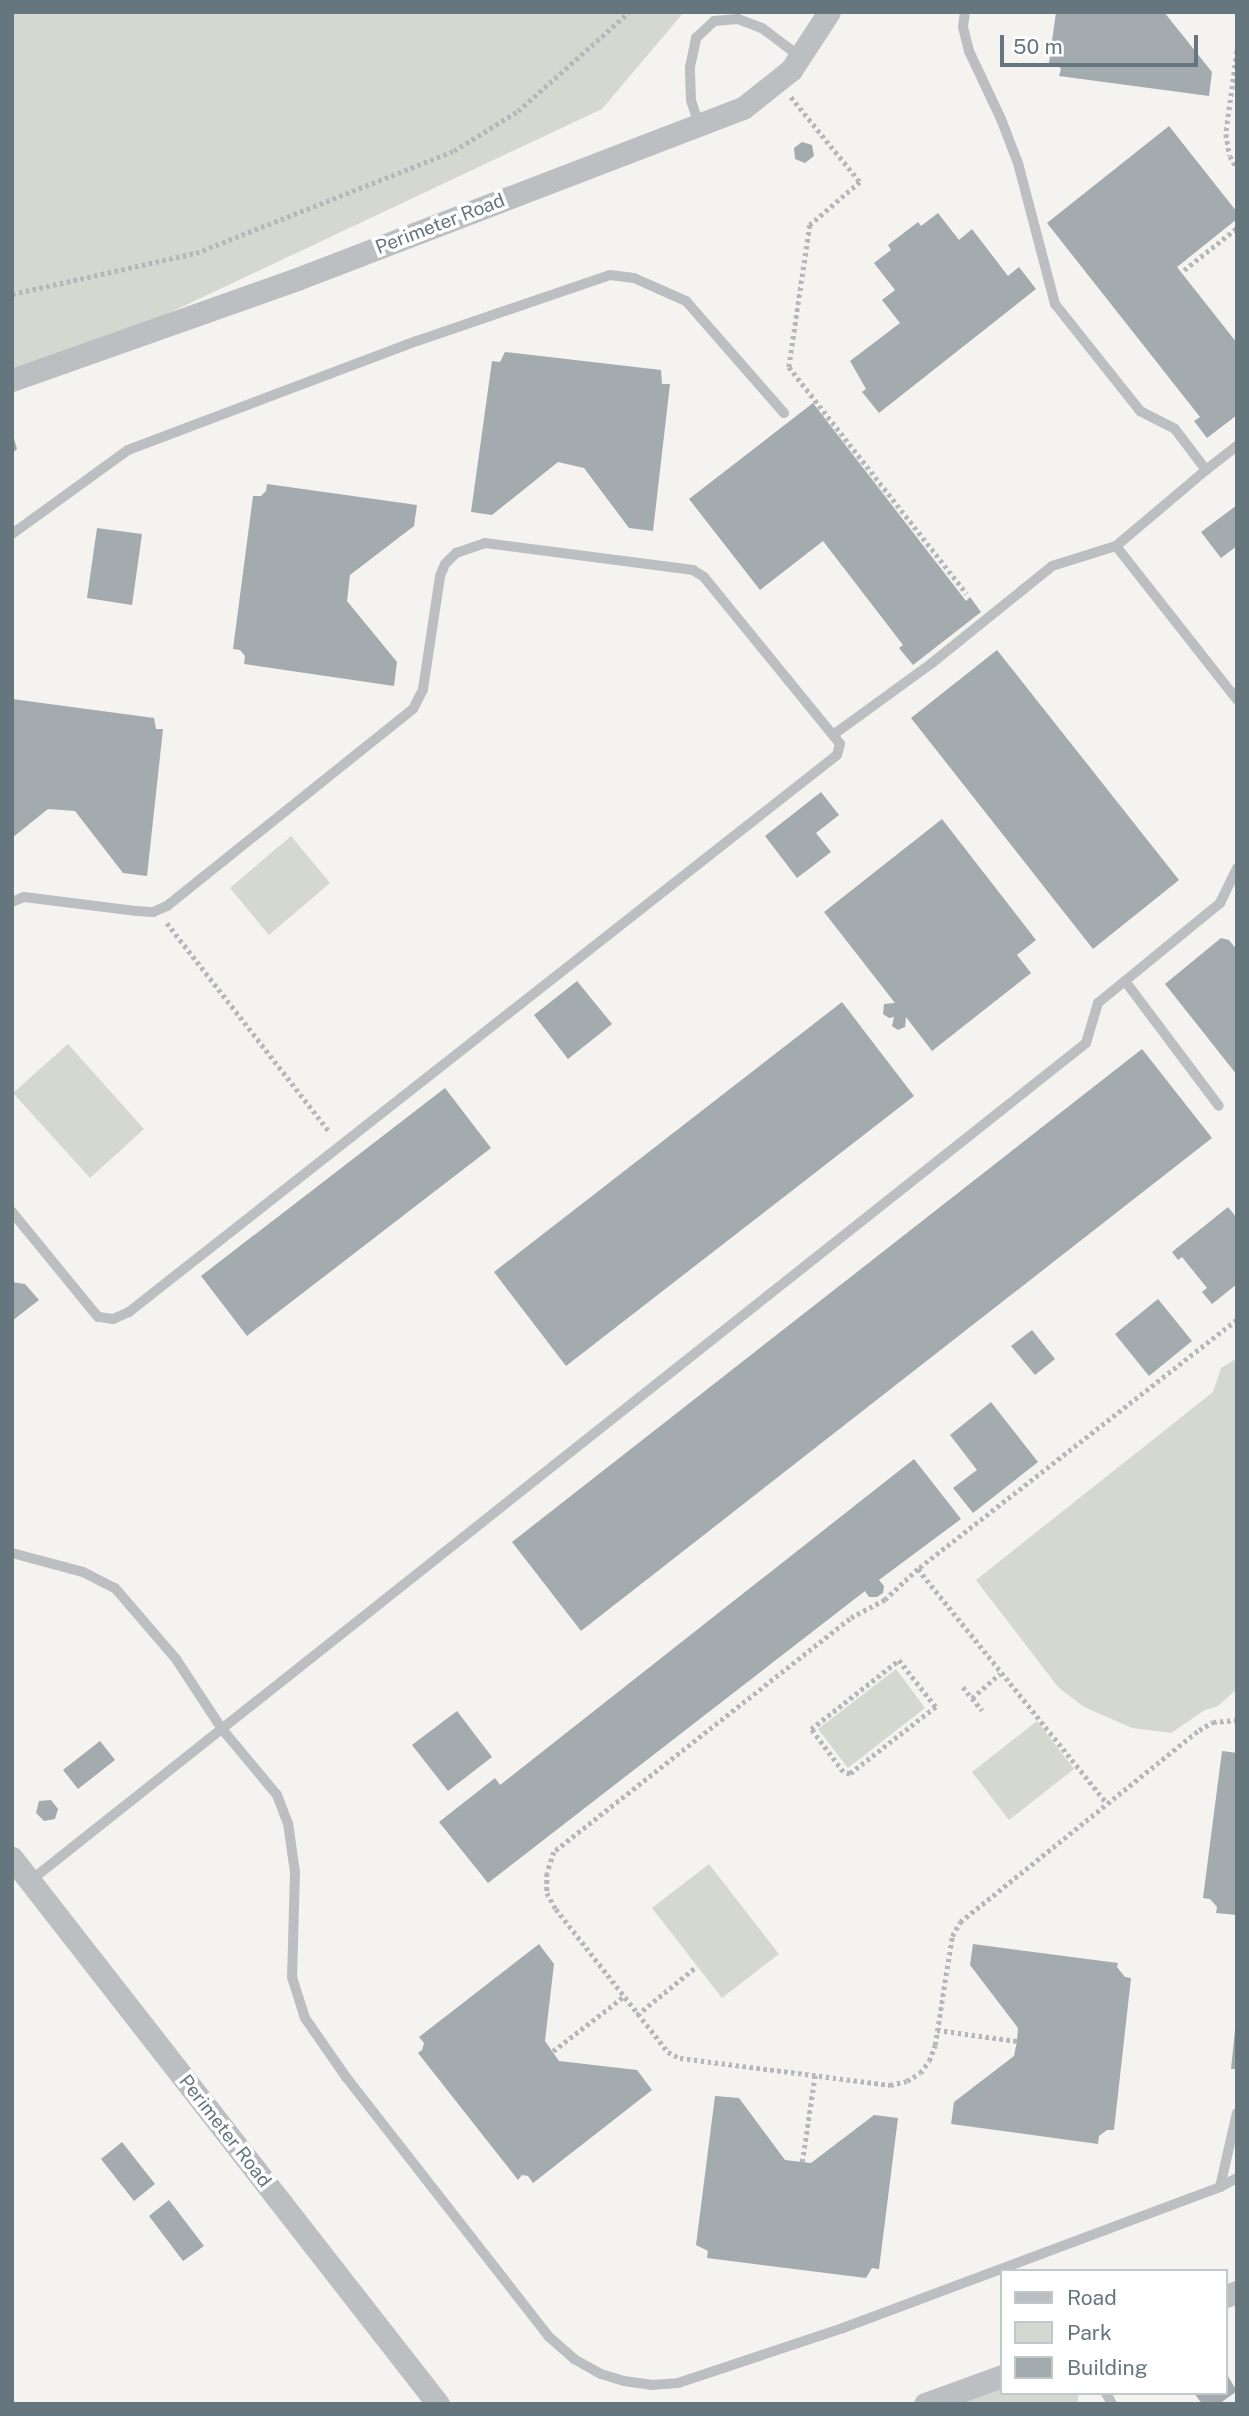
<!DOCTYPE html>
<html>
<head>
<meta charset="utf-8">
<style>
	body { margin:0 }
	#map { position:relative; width:1249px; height:2416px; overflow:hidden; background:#f4f3f0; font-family:"Public Sans",sans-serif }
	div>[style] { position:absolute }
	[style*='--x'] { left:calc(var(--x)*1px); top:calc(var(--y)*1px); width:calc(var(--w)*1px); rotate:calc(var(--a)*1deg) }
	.green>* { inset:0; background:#d4d8d0 }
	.building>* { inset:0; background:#a3abaf }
	.path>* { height:4.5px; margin-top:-2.25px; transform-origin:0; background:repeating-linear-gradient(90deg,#b5b8ba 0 3.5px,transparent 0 7px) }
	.service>* { height:10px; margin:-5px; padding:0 5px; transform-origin:5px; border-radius:5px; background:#bbbfc2 }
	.minor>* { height:23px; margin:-11.5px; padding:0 11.5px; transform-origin:11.5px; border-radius:11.5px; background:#bbbfc2 }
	span { translate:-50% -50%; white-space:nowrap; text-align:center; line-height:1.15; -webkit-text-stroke:7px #fff; paint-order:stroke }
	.street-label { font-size:19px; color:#65767f }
	.frame { position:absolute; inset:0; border:14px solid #65767f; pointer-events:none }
	.legend { position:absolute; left:1000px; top:2269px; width:228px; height:126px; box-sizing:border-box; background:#fff; border:2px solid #c1c8cc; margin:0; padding:9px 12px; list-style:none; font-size:21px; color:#65767f }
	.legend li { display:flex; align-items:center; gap:14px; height:35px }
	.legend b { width:35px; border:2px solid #c1c8cc }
	.scale { position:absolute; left:1000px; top:35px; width:198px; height:32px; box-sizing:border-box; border:4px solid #65767f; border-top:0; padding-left:9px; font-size:21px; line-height:24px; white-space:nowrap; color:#65767f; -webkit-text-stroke:5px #fff; paint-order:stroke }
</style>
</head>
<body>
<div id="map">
	<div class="green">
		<div style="clip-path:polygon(12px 12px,684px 12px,602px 109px,12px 387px)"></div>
		<div style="clip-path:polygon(291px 836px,330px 883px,269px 935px,230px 888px)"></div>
		<div style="clip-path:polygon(68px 1044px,144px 1129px,90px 1178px,13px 1093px)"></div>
		<div style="clip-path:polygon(1234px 1360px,1237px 1361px,1237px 1689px,1218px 1706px,1205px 1710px,1171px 1733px,1132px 1728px,1084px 1707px,1058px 1687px,976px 1580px,1213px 1392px,1221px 1368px)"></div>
		<div style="clip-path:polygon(896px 1669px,925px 1708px,848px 1768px,818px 1729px)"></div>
		<div style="clip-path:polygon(1037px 1721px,1074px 1769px,1009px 1820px,972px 1772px)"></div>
		<div style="clip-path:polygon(709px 1864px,779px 1954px,722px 1998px,652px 1908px)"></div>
		<div style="clip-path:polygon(1002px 2376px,1002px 2393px,1078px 2393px,1078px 2404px,925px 2404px)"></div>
	</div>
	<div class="building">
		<div style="clip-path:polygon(1056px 12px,1164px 12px,1212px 72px,1209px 96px,1059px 76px,1061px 69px,1057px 64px,1049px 63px)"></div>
		<div style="clip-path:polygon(1169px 126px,1237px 212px,1237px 219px,1177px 267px,1237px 343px,1237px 415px,1207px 438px,1194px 421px,1200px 417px,1047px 223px)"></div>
		<div style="clip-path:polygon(802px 142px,812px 145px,814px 156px,805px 163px,795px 159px,794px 148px)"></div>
		<div style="clip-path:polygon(938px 213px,959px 240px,972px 229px,1008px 276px,1019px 267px,1036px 289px,879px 413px,862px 392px,866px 389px,850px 361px,900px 323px,882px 300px,895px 290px,874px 263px,891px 250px,888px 245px,918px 222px,921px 226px)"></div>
		<div style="clip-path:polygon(505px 352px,661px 370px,662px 384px,670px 384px,653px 531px,629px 528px,584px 468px,558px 462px,492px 515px,471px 512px,492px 361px,500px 362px)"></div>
		<div style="clip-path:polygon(813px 403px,966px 601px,970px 597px,981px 612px,913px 665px,899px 648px,903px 645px,823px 541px,760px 590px,689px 499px)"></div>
		<div style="clip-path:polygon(12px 432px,17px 449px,12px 453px)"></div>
		<div style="clip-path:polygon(267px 484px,417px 505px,414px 526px,350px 575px,347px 601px,397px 662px,394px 686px,244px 664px,245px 656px,240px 650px,233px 649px,253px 496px,261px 496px,266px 491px)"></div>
		<div style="clip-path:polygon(1237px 505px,1237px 546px,1221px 558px,1201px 532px)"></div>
		<div style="clip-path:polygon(97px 528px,142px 534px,132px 605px,87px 598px)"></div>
		<div style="clip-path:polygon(997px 650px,1179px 880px,1093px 949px,911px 718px)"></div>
		<div style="clip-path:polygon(12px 699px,154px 718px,156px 729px,163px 729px,147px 876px,123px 873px,75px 811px,48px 809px,12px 838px)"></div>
		<div style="clip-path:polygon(821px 792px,839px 815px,816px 833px,831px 852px,797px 878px,765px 836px)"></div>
		<div style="clip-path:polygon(942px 819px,1036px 940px,1017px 955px,1031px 973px,932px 1051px,906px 1017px,905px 1027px,898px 1030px,892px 1026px,894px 1017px,889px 1018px,883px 1014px,884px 1004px,895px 1003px,824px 912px)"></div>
		<div style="clip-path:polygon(1221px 938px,1229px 940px,1237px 950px,1237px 1075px,1165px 984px)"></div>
		<div style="clip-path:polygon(577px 981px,612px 1024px,568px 1059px,534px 1015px)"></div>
		<div style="clip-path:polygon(842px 1002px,914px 1096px,566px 1366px,494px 1272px)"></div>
		<div style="clip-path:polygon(1142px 1049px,1212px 1138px,581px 1631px,512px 1542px)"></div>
		<div style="clip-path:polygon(445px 1088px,491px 1148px,247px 1336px,201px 1276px)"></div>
		<div style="clip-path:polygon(1228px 1207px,1237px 1218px,1237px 1284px,1212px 1304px,1202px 1292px,1207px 1288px,1182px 1257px,1178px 1260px,1172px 1252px)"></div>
		<div style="clip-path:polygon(12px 1282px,25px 1284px,39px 1300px,12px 1321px)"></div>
		<div style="clip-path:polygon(1158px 1299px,1192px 1341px,1149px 1376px,1115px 1334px)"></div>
		<div style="clip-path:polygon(1032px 1330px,1055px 1359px,1035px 1375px,1011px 1346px)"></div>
		<div style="clip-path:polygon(991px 1402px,1038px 1462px,973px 1513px,953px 1488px,977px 1470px,950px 1435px)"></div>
		<div style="clip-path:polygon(914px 1459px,961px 1519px,879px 1580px,884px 1586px,883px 1593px,877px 1597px,869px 1597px,865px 1591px,488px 1883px,439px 1822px,495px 1778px,500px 1785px)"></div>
		<div style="clip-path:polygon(457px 1711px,492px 1757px,448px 1791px,412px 1745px)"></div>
		<div style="clip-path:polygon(100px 1741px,115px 1760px,78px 1789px,63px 1770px)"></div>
		<div style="clip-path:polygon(1222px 1751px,1237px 1753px,1237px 1915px,1216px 1913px,1217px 1907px,1210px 1899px,1203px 1898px)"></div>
		<div style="clip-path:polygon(51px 1800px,58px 1809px,55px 1819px,44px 1821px,36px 1813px,39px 1801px)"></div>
		<div style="clip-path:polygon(539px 1944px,554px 1964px,545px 2041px,559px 2061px,637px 2070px,652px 2090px,533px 2183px,528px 2176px,522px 2175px,518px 2180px,418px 2053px,422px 2050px,424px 2043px,419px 2037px)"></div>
		<div style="clip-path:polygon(973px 1944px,1118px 1963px,1117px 1967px,1125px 1977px,1131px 1978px,1114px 2130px,1107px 2130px,1099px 2136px,1098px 2144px,951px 2124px,954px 2102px,1014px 2056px,1017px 2041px,1018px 2028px,970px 1965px)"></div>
		<div style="clip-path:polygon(1235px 2030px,1237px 2030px,1237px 2069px,1231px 2069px)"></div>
		<div style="clip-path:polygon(715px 2096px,739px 2098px,785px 2160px,811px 2163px,874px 2115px,898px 2118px,879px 2269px,872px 2268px,866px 2278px,707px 2258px,708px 2251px,696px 2245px)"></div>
		<div style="clip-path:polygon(122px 2142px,155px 2184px,134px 2201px,101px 2159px)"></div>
		<div style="clip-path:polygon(169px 2200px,204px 2246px,183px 2261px,149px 2216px)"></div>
		<div style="clip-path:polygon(1226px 2373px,1237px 2391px,1219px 2404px,1202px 2404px,1194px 2393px,1226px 2393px)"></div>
	</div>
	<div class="path">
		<div style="--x:1237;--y:51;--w:84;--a:97.5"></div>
		<div style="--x:1226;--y:134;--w:22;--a:80"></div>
		<div style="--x:1230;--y:156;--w:14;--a:60"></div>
		<div style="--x:791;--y:97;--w:109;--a:50.9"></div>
		<div style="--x:860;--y:182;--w:66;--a:139.3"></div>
		<div style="--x:810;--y:225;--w:144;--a:98.4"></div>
		<div style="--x:789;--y:367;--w:288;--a:51.9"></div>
		<div style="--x:1184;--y:270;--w:68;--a:-38.4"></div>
		<div style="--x:12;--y:294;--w:189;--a:-12.6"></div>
		<div style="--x:196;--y:253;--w:277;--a:-21.6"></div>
		<div style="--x:454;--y:151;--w:75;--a:-32"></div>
		<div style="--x:518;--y:111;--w:149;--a:-41.7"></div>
		<div style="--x:167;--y:923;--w:264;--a:52.1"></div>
		<div style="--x:1237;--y:1320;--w:405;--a:142"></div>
		<div style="--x:918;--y:1569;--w:45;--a:136.8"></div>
		<div style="--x:885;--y:1600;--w:40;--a:152"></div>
		<div style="--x:850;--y:1619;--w:377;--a:141.8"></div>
		<div style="--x:554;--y:1852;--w:22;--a:108"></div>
		<div style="--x:547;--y:1873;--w:20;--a:90"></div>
		<div style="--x:547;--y:1893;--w:18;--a:61"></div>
		<div style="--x:556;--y:1909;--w:182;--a:51.9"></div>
		<div style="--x:668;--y:2052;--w:13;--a:27"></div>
		<div style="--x:680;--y:2058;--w:212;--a:7.3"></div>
		<div style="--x:890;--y:2085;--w:17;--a:-13"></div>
		<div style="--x:907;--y:2081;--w:15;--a:-32"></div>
		<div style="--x:920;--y:2073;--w:15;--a:-53"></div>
		<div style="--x:929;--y:2061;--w:17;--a:-69"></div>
		<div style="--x:935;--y:2045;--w:110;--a:-81.1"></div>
		<div style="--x:952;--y:1936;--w:16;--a:-60"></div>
		<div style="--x:960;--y:1922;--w:307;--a:-38.8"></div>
		<div style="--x:1199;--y:1730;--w:16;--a:-30"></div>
		<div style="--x:1213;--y:1722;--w:24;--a:-5"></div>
		<div style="--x:918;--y:1569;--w:299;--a:51.1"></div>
		<div style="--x:899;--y:1660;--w:60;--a:51.8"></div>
		<div style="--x:936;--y:1707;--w:109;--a:142.1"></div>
		<div style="--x:850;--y:1774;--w:7;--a:-164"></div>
		<div style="--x:843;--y:1772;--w:54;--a:-126.7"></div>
		<div style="--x:811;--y:1729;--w:112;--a:-38.1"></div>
		<div style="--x:963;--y:1687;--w:14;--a:51"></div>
		<div style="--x:972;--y:1698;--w:37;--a:-41"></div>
		<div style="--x:972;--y:1698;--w:16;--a:50"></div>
		<div style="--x:637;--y:2015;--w:77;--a:-39.2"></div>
		<div style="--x:937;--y:2030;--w:81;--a:7.8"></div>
		<div style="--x:553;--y:2051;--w:88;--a:-37.6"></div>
		<div style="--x:802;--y:2162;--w:88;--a:-81.5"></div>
	</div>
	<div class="service">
		<div style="--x:965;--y:12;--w:15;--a:98"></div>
		<div style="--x:963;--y:27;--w:25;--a:76"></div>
		<div style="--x:969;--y:51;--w:75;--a:64.8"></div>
		<div style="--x:1001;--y:119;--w:47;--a:68.9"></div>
		<div style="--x:1018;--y:163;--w:146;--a:75.3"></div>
		<div style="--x:1055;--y:304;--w:137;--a:51.5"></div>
		<div style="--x:1140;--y:411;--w:39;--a:27"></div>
		<div style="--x:1175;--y:429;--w:51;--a:52.9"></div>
		<div style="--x:1206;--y:470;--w:118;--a:139.8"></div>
		<div style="--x:1116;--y:546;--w:196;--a:51.8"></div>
		<div style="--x:699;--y:125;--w:26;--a:-108"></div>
		<div style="--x:691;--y:100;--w:33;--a:-92"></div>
		<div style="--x:690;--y:67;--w:30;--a:-78"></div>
		<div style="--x:696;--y:38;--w:25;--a:-43"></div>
		<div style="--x:714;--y:21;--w:24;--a:-5"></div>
		<div style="--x:738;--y:19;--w:26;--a:21"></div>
		<div style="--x:762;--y:28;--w:46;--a:37.1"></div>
		<div style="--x:1206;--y:470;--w:39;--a:-38"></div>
		<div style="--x:12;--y:534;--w:143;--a:-35.9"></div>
		<div style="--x:128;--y:450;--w:309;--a:-20.7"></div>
		<div style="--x:417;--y:341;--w:204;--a:-18.9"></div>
		<div style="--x:610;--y:275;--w:24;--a:7"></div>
		<div style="--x:634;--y:278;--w:57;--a:23.9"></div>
		<div style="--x:686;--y:301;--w:149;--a:48.8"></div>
		<div style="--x:833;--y:735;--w:122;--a:-36"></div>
		<div style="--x:932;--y:663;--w:154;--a:-38.9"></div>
		<div style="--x:1052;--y:566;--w:67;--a:-17.4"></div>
		<div style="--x:12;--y:902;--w:13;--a:-23"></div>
		<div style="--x:24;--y:897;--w:114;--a:7.1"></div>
		<div style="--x:137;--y:911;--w:16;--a:4"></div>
		<div style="--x:153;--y:912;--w:15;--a:-23"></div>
		<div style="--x:167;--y:906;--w:315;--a:-38.7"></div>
		<div style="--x:413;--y:709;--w:22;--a:-63"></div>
		<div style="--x:423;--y:689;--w:114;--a:-81.4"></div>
		<div style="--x:440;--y:576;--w:13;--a:-67"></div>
		<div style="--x:445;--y:564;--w:16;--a:-45"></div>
		<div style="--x:456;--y:553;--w:31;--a:-19"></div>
		<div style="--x:485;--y:543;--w:210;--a:7.4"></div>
		<div style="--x:693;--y:570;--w:13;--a:32"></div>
		<div style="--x:704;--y:577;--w:215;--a:50.8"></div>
		<div style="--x:840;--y:744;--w:11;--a:105"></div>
		<div style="--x:837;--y:755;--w:901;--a:141.81"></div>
		<div style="--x:129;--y:1312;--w:17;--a:156"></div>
		<div style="--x:113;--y:1319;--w:15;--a:-172"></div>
		<div style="--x:98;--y:1317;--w:136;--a:-129.3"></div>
		<div style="--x:1125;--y:981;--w:156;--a:53.1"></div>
		<div style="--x:12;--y:1553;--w:73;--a:15"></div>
		<div style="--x:83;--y:1572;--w:36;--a:27"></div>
		<div style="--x:115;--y:1588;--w:94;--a:49.3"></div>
		<div style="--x:176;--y:1659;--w:84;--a:56.7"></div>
		<div style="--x:222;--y:1729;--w:86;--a:50.2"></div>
		<div style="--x:277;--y:1795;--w:30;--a:69"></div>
		<div style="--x:288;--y:1823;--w:49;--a:81.9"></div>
		<div style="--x:295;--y:1872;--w:105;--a:91.6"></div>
		<div style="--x:292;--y:1977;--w:43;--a:72.4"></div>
		<div style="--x:305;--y:2018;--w:72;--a:55.2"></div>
		<div style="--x:346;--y:2077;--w:328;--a:52"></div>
		<div style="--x:548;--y:2336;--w:35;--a:41"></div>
		<div style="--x:574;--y:2359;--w:31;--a:29"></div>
		<div style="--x:601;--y:2374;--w:24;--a:17"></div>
		<div style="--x:624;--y:2381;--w:27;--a:8"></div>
		<div style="--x:651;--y:2385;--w:27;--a:-4"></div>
		<div style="--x:678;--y:2383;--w:174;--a:-18.4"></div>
		<div style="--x:843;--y:2328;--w:403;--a:-20.5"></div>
		<div style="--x:1220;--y:2187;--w:19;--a:-28"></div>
		<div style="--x:30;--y:1881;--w:1348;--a:-38.43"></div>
		<div style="--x:1086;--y:1043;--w:42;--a:-73.3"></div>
		<div style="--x:1098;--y:1003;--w:158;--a:-39.3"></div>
		<div style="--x:1220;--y:903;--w:39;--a:-64"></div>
		<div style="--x:1220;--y:2187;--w:76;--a:-77.1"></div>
		<div style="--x:1106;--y:2393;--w:13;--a:61"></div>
	</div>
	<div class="minor">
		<div style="--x:12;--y:380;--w:302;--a:-19.5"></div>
		<div style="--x:297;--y:279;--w:478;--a:-21"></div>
		<div style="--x:743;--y:108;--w:61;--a:-38.4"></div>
		<div style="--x:791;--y:70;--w:69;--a:-56.8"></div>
		<div style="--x:12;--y:1858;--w:693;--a:52.04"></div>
		<div style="--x:1226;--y:2296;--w:12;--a:-20"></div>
		<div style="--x:925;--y:2404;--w:82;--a:-20"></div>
	</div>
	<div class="street-label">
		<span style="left:440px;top:224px;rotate:-21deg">Perimeter Road</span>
		<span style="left:225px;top:2131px;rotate:52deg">Perimeter Road</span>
	</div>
	<div class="frame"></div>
	<ul class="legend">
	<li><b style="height:9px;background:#bbbfc2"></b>Road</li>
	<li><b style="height:19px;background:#d4d8d0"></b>Park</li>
	<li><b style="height:19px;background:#a3abaf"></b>Building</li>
	</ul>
	<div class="scale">50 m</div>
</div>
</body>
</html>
